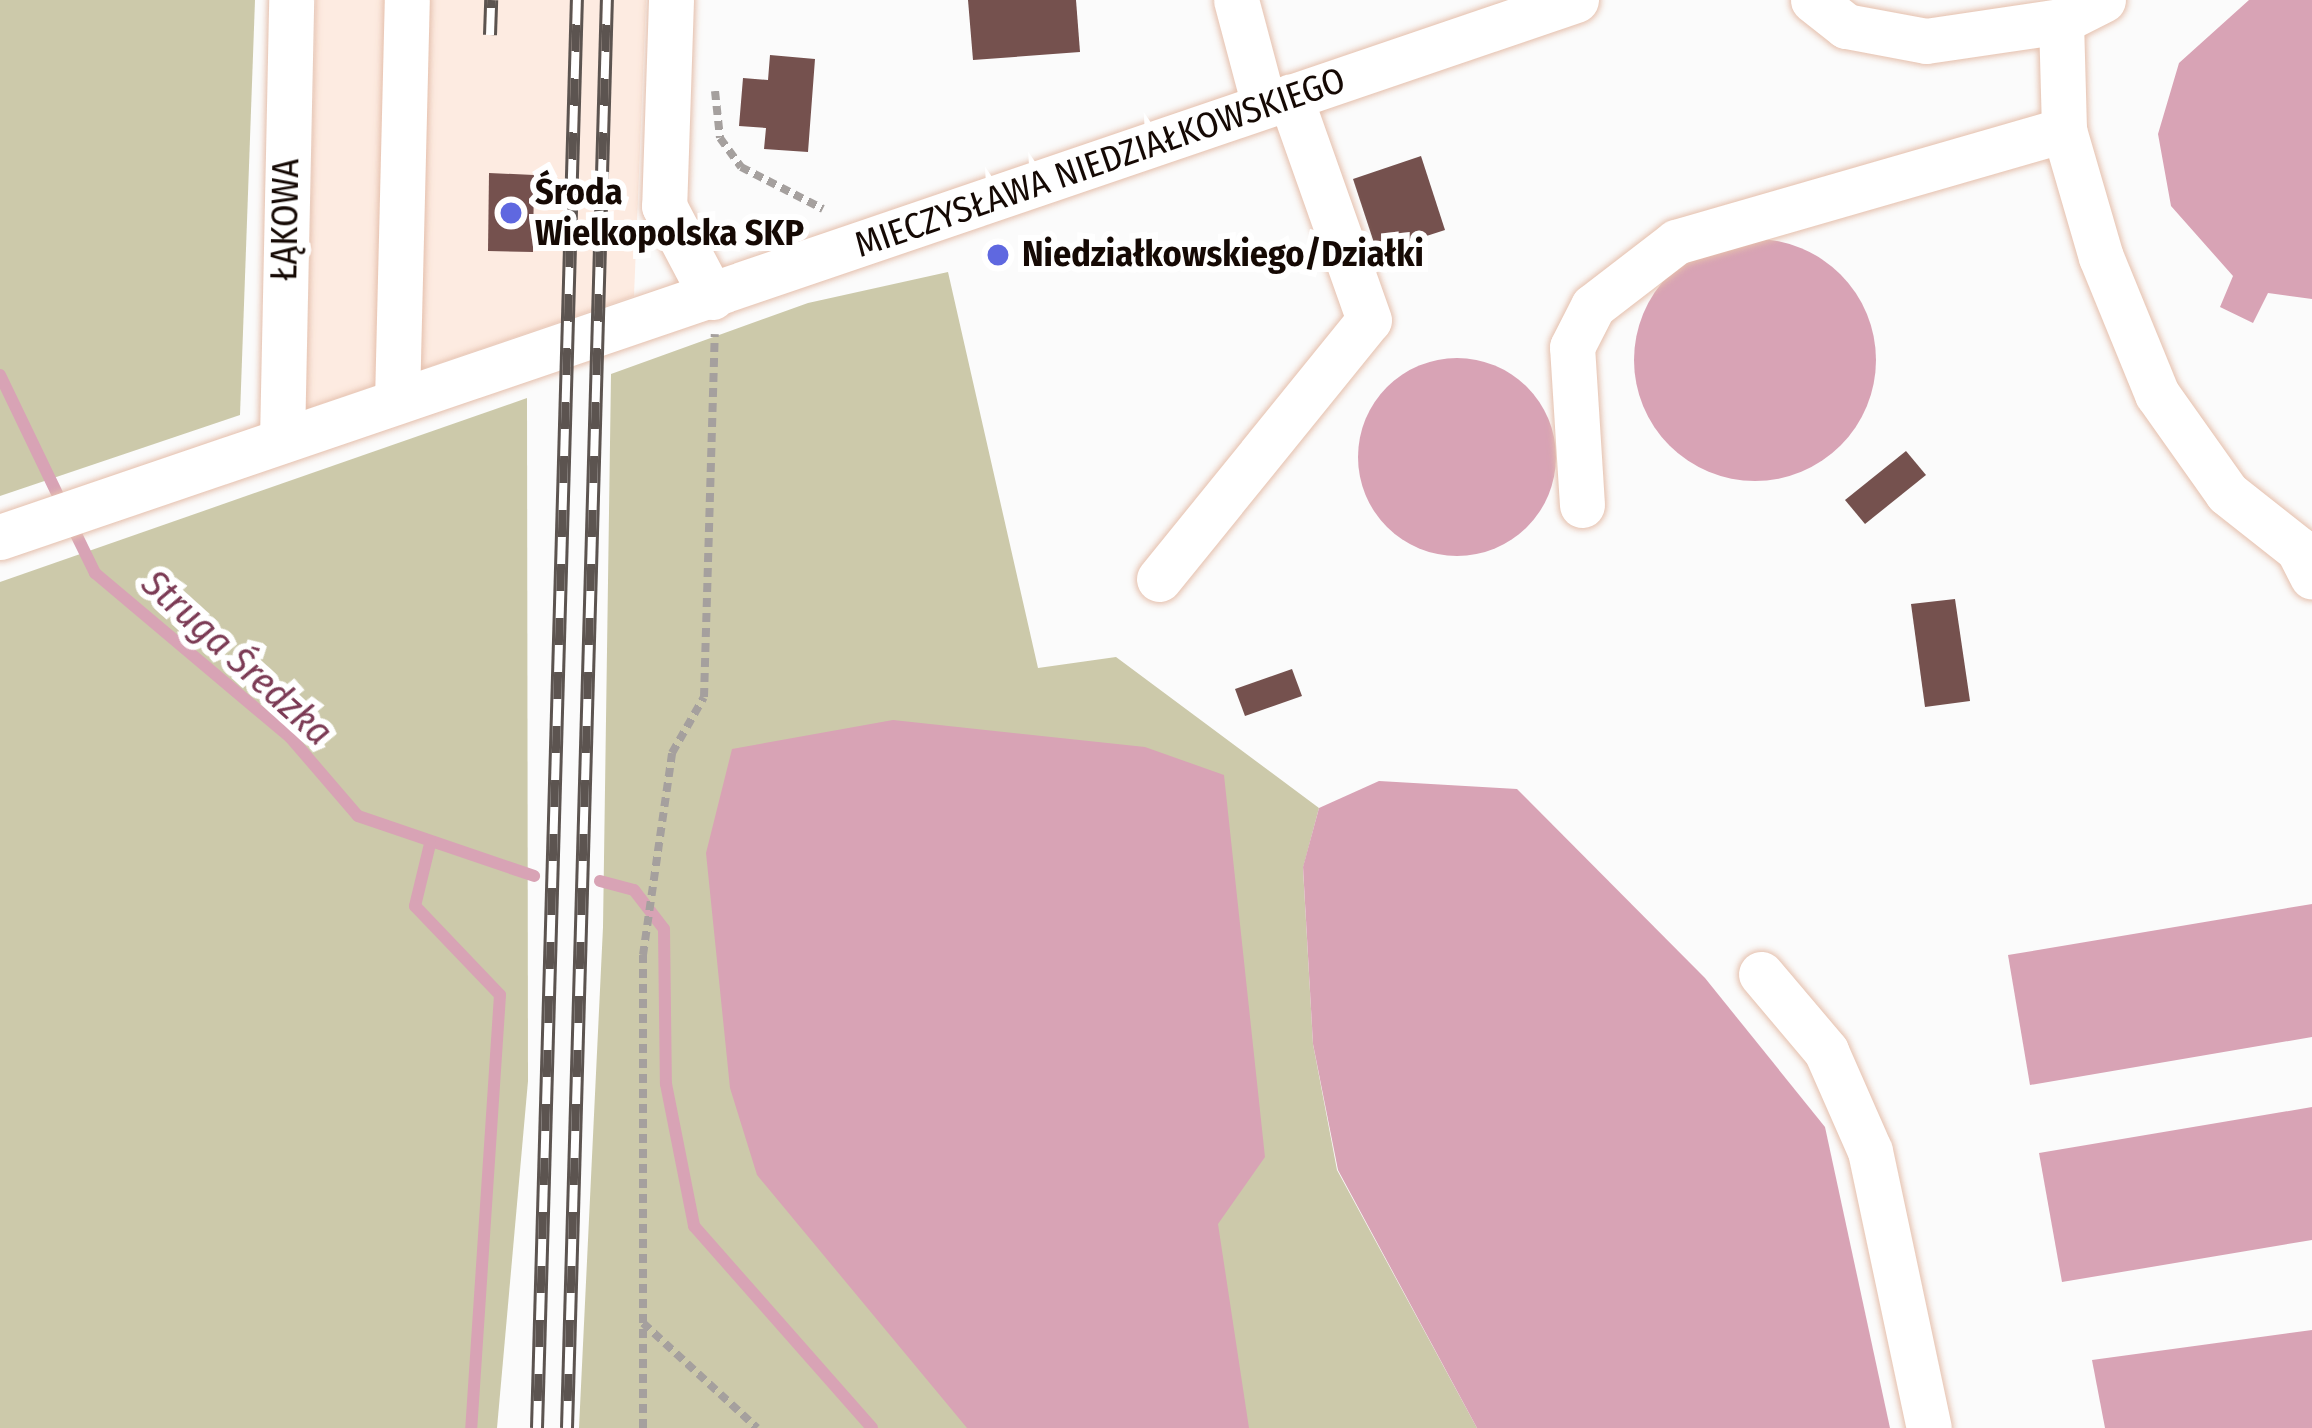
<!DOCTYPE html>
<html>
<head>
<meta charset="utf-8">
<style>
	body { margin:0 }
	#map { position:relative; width:2312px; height:1428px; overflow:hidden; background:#fbfbfb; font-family:"Fira Sans Condensed",sans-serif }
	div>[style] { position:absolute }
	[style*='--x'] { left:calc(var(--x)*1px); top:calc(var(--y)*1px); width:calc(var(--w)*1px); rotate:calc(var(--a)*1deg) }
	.built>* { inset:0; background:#fdebe1 }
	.green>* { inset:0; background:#ccc9aa }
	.water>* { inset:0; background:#d8a3b5 }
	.round { border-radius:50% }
	.stream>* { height:12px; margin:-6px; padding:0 6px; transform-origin:6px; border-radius:6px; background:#d8a3b5 }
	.building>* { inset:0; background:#75514e }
	.path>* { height:8px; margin-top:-4px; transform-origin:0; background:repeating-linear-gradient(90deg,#a5a09e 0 9px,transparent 0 15px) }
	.roads { filter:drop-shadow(0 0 3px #e5c0ad) drop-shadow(0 0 3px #e5c0ad) }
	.minor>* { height:45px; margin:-22.5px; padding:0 22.5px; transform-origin:22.5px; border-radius:22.5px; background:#fff }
	.rail>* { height:14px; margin-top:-7px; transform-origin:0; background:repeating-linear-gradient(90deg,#fff 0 27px,#5c5450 0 54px); box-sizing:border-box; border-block:3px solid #5c5450 }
	.dots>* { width:33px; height:33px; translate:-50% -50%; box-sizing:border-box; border:6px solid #fff; border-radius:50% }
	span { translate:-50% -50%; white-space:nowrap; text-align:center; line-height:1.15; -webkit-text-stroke:12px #fff; paint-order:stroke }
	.street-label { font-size:36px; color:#150904 }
	.poi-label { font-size:36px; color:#150904; font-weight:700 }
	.left { translate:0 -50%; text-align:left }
	.water-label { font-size:39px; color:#7c3b55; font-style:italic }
</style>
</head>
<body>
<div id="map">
	<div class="built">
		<div style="clip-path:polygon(316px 0,646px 0,634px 296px,306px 409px)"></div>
	</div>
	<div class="green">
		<div style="clip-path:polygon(0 0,255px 0,240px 415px,0 496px)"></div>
		<div style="clip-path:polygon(948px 272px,1038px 668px,1116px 657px,1319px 808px,1303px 868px,1313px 1044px,1337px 1170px,1477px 1428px,579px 1428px,603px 927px,611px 374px,808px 303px)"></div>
		<div style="clip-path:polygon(527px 398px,528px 1081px,497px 1428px,0 1428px,0 582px)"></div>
	</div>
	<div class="water">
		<div style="clip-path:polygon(2249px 0,2312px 0,2312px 299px,2268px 293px,2253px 323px,2220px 307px,2233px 276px,2171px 206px,2158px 134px,2179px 63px)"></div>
		<div class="round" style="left:1634px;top:239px;width:242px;height:242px"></div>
		<div class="round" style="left:1358px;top:358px;width:198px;height:198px"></div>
		<div style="clip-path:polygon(893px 720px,1145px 747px,1224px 775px,1265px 1157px,1218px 1224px,1249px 1428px,967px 1428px,757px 1175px,730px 1088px,706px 853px,732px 749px)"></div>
		<div style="clip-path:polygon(1379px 781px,1517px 789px,1705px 978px,1825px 1127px,1890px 1428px,1477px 1428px,1338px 1170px,1313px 1044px,1303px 867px,1319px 808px)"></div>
		<div style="clip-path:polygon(2312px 904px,2312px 1037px,2030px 1085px,2008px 955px)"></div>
		<div style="clip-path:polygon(2312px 1107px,2312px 1240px,2062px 1282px,2039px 1153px)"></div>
		<div style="clip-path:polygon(2312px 1330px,2312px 1428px,2105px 1428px,2092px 1360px)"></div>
	</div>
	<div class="stream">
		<div style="--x:0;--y:375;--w:143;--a:64.3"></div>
		<div style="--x:70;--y:522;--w:57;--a:63.9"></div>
		<div style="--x:95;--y:573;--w:255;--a:40.1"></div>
		<div style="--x:290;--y:737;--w:104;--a:49.3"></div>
		<div style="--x:358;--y:816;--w:186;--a:18.8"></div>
		<div style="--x:430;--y:844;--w:64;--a:103.6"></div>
		<div style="--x:415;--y:906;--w:123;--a:46.3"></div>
		<div style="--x:500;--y:995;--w:434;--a:93.8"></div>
		<div style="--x:600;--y:881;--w:35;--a:15"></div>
		<div style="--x:634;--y:890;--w:49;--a:52.4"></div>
		<div style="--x:664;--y:929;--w:155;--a:89.3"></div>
		<div style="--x:666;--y:1084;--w:145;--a:78.8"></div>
		<div style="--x:694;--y:1226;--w:269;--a:48.6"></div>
	</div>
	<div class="building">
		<div style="clip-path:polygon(968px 0,1076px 0,1080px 52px,973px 60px)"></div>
		<div style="clip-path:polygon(770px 55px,815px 59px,808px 152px,764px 149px,766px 128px,739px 126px,743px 78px,768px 80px)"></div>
		<div style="clip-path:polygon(1421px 156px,1445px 230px,1377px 252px,1353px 179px)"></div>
		<div style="clip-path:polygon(489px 173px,534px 175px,533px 252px,488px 251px)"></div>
		<div style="clip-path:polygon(1906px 451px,1926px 475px,1865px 524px,1845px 500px)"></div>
		<div style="clip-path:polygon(1955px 599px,1970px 701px,1925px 707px,1911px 604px)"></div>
		<div style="clip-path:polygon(1292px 669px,1302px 696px,1245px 716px,1235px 689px)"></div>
	</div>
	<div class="path">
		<div style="--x:715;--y:91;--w:47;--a:83.9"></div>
		<div style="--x:720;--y:138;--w:36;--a:54"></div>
		<div style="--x:741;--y:167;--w:92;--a:27.1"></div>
		<div style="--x:643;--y:1323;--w:155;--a:42.6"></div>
		<div style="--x:643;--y:1428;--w:473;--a:-90"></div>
		<div style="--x:643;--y:955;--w:204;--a:-81.8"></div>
		<div style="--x:672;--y:753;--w:64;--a:-60.3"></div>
		<div style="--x:704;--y:697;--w:363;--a:-88.3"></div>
	</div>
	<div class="roads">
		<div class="minor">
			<div style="--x:671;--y:0;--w:206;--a:91.9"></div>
			<div style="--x:664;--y:206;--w:103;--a:62.2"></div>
			<div style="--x:1236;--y:0;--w:109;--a:75.1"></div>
			<div style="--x:1813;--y:0;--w:42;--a:38.2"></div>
			<div style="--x:1846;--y:26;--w:81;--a:10.6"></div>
			<div style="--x:1926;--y:41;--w:136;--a:-8.4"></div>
			<div style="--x:2103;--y:0;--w:47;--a:153.4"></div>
			<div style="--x:2061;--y:21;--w:109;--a:88.4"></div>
			<div style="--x:2064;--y:130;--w:132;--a:73.8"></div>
			<div style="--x:2101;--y:257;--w:148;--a:67.8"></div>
			<div style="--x:2157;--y:394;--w:121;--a:54.7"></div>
			<div style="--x:2227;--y:493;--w:90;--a:38.3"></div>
			<div style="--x:2298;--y:549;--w:31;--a:63"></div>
			<div style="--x:397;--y:401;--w:401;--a:-88.6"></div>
			<div style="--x:282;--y:440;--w:440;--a:-88.8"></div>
			<div style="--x:1582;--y:505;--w:158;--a:-93.6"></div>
			<div style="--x:1572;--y:347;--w:46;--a:-62.9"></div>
			<div style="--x:1593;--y:306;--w:105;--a:-37.6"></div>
			<div style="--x:1676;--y:242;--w:404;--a:-16.1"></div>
			<div style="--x:0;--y:537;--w:1665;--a:-18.82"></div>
			<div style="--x:1159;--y:579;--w:333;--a:-51"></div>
			<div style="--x:1369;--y:320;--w:237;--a:-109.5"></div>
			<div style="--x:1761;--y:974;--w:101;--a:49.8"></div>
			<div style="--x:1826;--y:1051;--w:109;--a:66.3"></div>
			<div style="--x:1870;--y:1151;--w:283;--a:78"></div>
		</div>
	</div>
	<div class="rail">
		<div style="--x:490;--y:35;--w:35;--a:-88"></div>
		<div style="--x:537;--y:1428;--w:1429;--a:-88.4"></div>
		<div style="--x:567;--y:1428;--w:1429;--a:-88.4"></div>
	</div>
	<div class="dots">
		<div style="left:511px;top:213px;background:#5f68e0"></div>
		<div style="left:998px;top:255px;background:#5f68e0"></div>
	</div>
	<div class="street-label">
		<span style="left:1100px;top:163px;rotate:-19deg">MIECZYSŁAWA NIEDZIAŁKOWSKIEGO</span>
		<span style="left:286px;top:220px;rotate:-89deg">ŁĄKOWA</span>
	</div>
	<div class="poi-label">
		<span class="left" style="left:535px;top:213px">Środa<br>Wielkopolska SKP</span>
		<span class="left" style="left:1022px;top:255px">Niedziałkowskiego/Działki</span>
	</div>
	<div class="water-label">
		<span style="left:237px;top:658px;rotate:42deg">Struga Średzka</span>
	</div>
</div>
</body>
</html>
